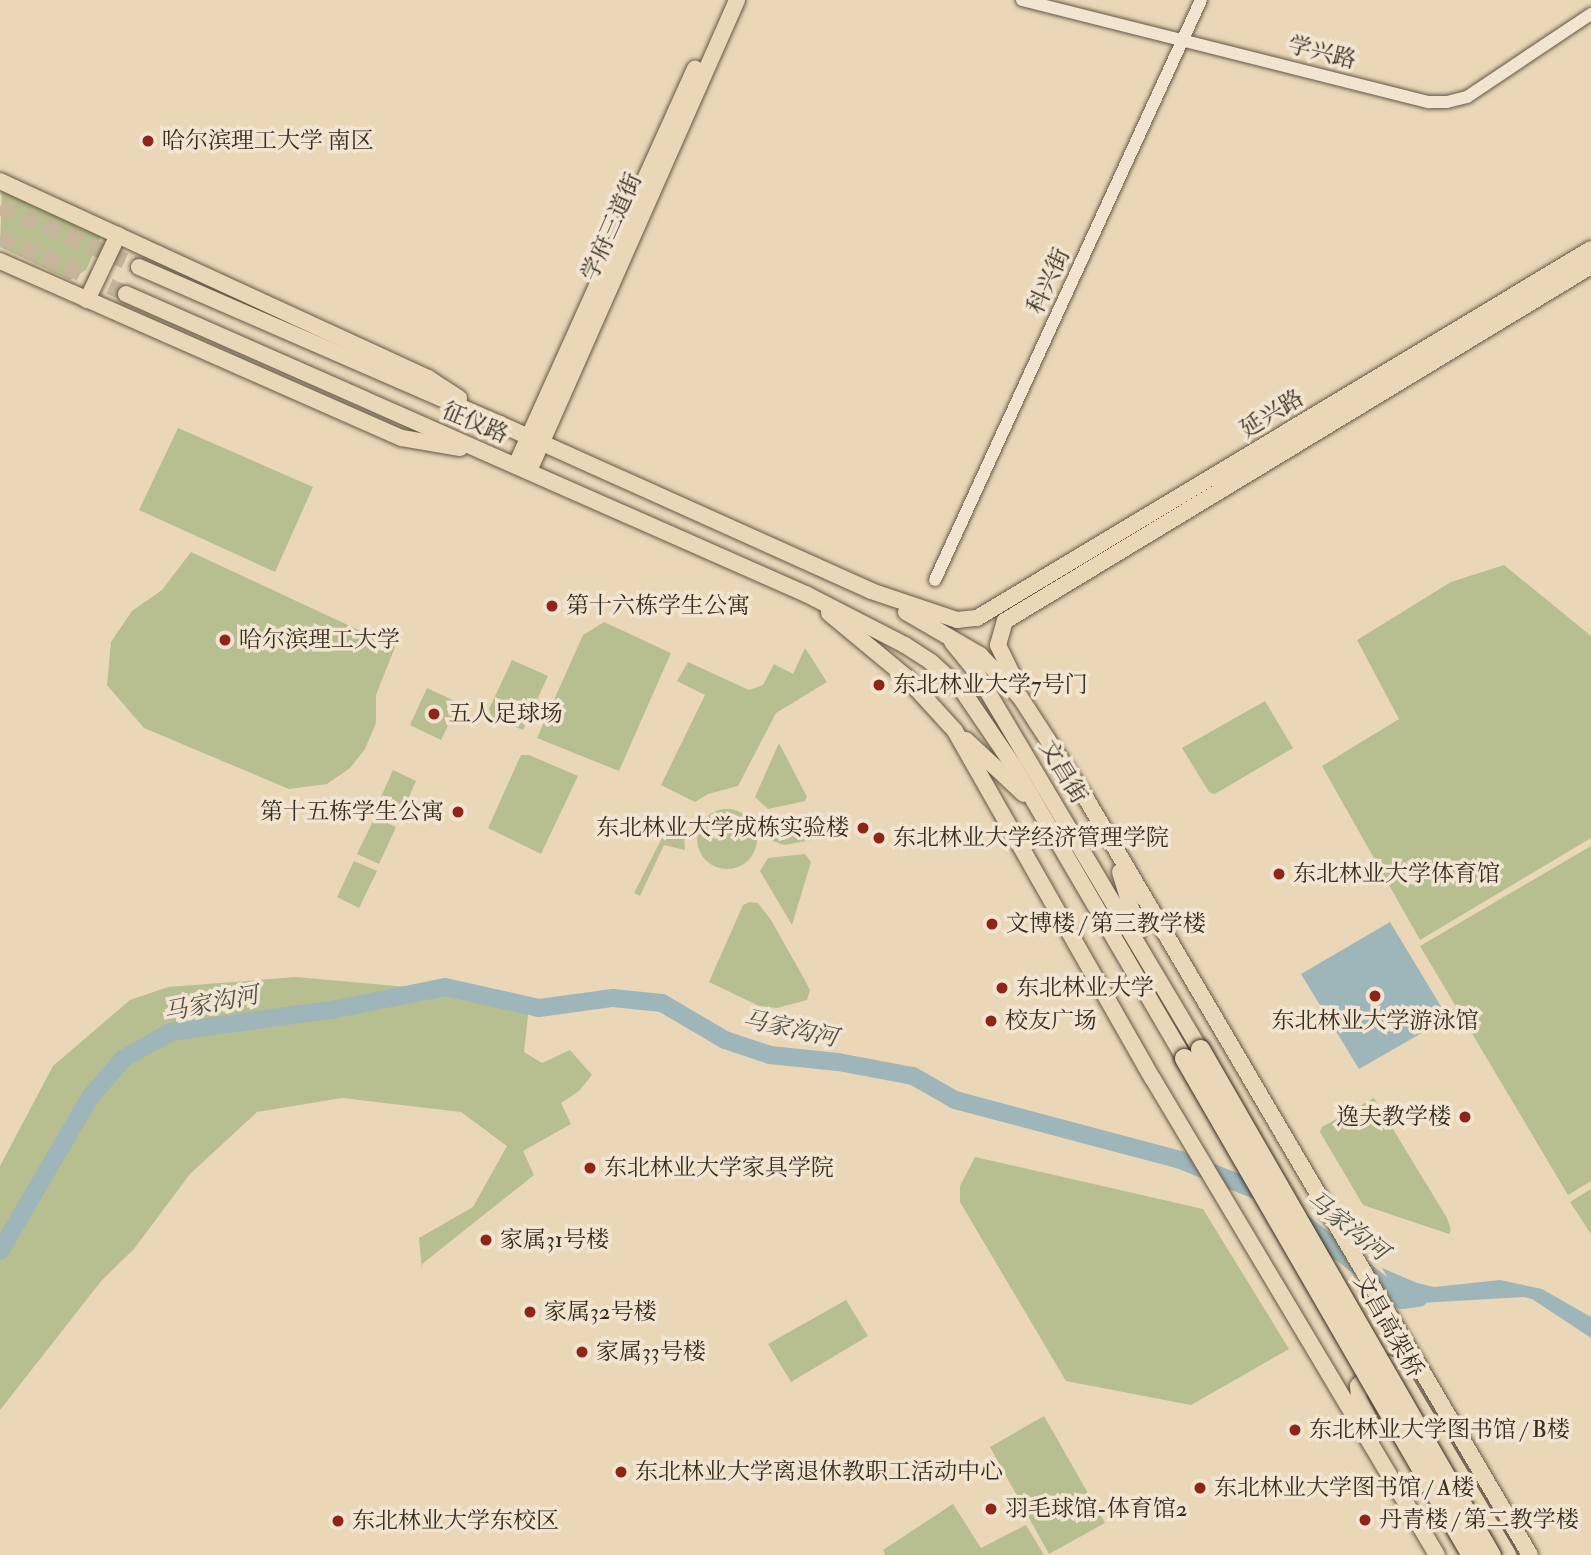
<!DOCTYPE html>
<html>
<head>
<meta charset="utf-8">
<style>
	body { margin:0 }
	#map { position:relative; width:1591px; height:1555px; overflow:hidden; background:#ead7b8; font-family:"IM FELL Double Pica","Noto Serif SC",serif }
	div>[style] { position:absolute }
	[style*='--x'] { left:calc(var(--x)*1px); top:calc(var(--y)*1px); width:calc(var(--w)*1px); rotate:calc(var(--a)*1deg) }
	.green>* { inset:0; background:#b7be8f }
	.round { border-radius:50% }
	.water>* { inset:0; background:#9eb6ba }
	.river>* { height:18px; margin:-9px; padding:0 9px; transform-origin:9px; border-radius:9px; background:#9eb6ba }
	.major-tunnel>* { height:16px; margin-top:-8px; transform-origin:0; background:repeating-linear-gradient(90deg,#c6b59a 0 16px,transparent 0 24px) }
	.roads { filter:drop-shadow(0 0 2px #645846) drop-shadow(0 0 2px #645846) }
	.minor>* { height:12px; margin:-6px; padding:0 6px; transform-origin:6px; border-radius:6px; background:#f1e5d1 }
	.major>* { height:16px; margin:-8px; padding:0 8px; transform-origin:8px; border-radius:8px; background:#ead7b8 }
	.bridges { filter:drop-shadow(0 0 2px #382e20) drop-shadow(0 0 2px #382e20) }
	.highway-bridge>* { height:19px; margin:-9.5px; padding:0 9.5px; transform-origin:9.5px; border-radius:9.5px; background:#ead7b8 }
	.dots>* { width:19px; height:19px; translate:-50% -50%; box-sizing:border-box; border:4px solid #f1e5d1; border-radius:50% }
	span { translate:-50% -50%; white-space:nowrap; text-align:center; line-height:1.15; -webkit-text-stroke:7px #f1e5d1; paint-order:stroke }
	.street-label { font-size:23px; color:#382e20 }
	.poi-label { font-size:23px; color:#382e20 }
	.left { translate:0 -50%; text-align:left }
	.right { translate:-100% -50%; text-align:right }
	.water-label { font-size:24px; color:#525046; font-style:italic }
</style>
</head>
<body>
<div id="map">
	<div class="green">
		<div style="clip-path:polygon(2px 188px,102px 234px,86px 270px,70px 280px,0 247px)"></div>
		<div style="clip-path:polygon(178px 428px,313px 487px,275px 572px,139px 510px)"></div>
		<div style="clip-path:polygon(191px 552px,395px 647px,376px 695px,376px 723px,365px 749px,350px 768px,327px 784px,289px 789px,144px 728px,107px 685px,111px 642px,132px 611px,162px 590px)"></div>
		<div style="clip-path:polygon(1504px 565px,1591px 636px,1591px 838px,1420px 940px,1322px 766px,1399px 719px,1357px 640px,1451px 582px)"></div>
		<div style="clip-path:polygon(604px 622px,671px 653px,619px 771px,537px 738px,583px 635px)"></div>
		<div style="clip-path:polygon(805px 648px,827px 682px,776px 713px,738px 786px,708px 794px,695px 802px,661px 785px,705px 695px,677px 681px,688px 662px,749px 690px,763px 685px,774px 664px,793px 674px)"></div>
		<div style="clip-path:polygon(512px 660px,548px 676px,523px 730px,492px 717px,489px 709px)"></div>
		<div style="clip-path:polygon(427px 688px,459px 703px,441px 740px,410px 725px)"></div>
		<div style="clip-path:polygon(1265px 701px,1293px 748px,1220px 791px,1214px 794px,1209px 792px,1182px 748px)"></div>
		<div style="clip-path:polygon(779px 743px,807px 797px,805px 801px,768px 809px,755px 797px)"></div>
		<div style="clip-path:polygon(521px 755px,529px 755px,578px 776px,541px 854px,488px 828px)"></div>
		<div style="clip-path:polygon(393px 770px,416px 781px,399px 819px,376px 808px)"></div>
		<div class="round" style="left:697px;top:809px;width:60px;height:60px"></div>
		<div style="clip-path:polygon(673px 816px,683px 821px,685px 850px,664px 845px,640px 896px,634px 893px)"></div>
		<div style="clip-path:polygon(375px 817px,396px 827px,379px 864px,357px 854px)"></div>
		<div style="clip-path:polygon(805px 817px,811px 818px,812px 840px,784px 845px,773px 841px,773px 823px)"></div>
		<div style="clip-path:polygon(1591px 846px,1591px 1181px,1568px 1195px,1420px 946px)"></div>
		<div style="clip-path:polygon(805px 854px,811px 862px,792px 925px,760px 871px,768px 858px)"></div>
		<div style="clip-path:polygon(354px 861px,377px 871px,359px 908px,337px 897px)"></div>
		<div style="clip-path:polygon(750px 902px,758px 903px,771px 920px,802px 975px,810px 990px,807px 1000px,777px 1008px,759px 1006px,709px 982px,743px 905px)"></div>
		<div style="clip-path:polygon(296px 977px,530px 998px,524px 1052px,542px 1063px,570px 1050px,592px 1075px,579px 1091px,561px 1103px,571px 1124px,523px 1151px,534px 1175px,422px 1264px,422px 1270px,419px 1238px,473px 1207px,507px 1146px,461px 1112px,342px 1098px,257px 1112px,190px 1174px,134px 1249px,102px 1280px,0 1410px,0 1166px,53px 1066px,130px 1000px,168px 987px)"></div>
		<div style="clip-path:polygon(1374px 1098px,1447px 1218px,1451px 1230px,1449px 1234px,1363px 1205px,1320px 1132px,1322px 1127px)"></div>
		<div style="clip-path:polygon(975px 1157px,1203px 1209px,1289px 1349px,1191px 1405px,1066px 1381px,960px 1202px,960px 1186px)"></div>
		<div style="clip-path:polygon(1591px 1189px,1591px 1234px,1570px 1202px)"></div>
		<div style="clip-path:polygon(846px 1300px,868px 1336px,791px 1382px,768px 1344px)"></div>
		<div style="clip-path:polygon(1044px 1416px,1105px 1523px,1049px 1554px,990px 1447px)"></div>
		<div style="clip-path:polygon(953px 1504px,981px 1548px,1026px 1525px,1044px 1555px,885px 1555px,883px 1550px)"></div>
	</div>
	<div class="water">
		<div style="clip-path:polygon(1390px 922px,1448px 1018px,1359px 1069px,1301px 974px)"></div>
		<div style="clip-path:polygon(1382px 1268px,1417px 1283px,1434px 1287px,1500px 1280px,1542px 1289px,1591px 1317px,1591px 1338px,1532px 1299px,1524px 1297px,1403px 1304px)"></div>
	</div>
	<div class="river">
		<div style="--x:1299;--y:1220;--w:130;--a:37.8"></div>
		<div style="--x:1402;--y:1300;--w:17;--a:-7"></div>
		<div style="--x:0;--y:1251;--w:180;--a:-59.6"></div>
		<div style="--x:91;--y:1096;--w:50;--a:-49"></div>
		<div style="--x:124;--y:1058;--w:54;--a:-29"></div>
		<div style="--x:171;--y:1032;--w:167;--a:-7.9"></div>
		<div style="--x:336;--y:1009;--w:111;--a:-11.4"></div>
		<div style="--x:445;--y:987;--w:96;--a:12.6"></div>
		<div style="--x:539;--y:1008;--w:75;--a:-7.7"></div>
		<div style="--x:613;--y:998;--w:49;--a:5.8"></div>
		<div style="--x:662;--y:1003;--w:73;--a:30.4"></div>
		<div style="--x:725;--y:1040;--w:47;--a:18.4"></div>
		<div style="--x:770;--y:1055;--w:68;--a:5.9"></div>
		<div style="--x:838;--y:1062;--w:76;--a:10.6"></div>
		<div style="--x:913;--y:1076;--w:48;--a:29.7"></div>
		<div style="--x:955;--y:1100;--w:233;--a:14.9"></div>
		<div style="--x:1180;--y:1160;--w:92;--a:21.6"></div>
	</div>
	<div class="major-tunnel">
		<div style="--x:0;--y:207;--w:151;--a:23.3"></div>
		<div style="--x:0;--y:237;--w:138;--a:24.3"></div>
	</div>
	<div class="roads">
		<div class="minor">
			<div style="--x:1022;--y:0;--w:420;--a:14.1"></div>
			<div style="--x:1429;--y:102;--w:18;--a:0"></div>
			<div style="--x:1447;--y:102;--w:21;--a:-14"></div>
			<div style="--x:1467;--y:97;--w:149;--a:-33.8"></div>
			<div style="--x:935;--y:580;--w:638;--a:-65.36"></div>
		</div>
		<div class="major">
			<div style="--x:0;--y:181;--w:471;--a:24.7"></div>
			<div style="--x:428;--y:378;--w:37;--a:33"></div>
			<div style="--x:0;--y:261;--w:439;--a:23.8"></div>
			<div style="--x:402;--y:438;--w:59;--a:9.8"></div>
			<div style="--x:139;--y:267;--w:394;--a:23.5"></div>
			<div style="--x:500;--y:424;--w:407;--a:24.2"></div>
			<div style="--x:871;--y:591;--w:91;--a:18.6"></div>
			<div style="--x:957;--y:620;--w:20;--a:-6"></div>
			<div style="--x:977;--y:618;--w:716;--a:-31"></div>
			<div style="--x:126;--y:294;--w:743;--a:23.81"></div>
			<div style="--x:806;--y:594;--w:111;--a:27.3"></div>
			<div style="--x:905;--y:645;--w:31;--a:33"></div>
			<div style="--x:931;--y:662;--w:42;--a:42.1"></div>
			<div style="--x:962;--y:690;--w:91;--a:55.8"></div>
			<div style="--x:1013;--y:765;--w:339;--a:59.7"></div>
			<div style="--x:87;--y:300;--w:72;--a:-64.5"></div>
			<div style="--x:516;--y:465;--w:435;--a:-65.7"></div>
			<div style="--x:529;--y:471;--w:515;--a:-66.17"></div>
			<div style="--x:906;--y:612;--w:86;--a:30.2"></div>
			<div style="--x:980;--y:655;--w:58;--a:46.4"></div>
			<div style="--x:1020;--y:697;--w:123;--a:57"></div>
			<div style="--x:1087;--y:800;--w:875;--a:59.6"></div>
			<div style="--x:829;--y:613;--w:99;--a:39.7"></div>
			<div style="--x:905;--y:676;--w:74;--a:47.7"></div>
			<div style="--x:955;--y:731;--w:400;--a:60.4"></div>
			<div style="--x:1153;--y:1079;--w:554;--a:59.18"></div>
			<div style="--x:952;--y:642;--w:38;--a:51"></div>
			<div style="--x:976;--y:672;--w:439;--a:59.3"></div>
			<div style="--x:1015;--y:680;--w:39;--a:-116"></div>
			<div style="--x:998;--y:645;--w:25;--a:-74"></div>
			<div style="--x:1005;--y:621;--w:685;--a:-31.21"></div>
			<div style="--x:966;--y:740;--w:79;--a:43"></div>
			<div style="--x:1120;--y:872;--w:62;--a:73"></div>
			<div style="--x:1372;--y:1425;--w:29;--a:-117"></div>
			<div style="--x:1359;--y:1399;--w:13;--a:-94"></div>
			<div style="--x:1358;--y:1386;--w:25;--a:-45"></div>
			<div style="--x:1376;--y:1368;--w:13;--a:-18"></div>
			<div style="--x:1388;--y:1364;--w:8;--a:14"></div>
			<div style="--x:1396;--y:1366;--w:220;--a:59.3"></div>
		</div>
	</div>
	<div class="bridges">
		<div class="highway-bridge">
			<div style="--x:1200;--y:1049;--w:584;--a:60.1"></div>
			<div style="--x:1184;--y:1058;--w:574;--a:60"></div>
		</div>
	</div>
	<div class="dots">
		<div style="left:148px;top:141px;background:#8f2418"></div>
		<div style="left:552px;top:606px;background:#8f2418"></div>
		<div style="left:225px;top:640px;background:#8f2418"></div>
		<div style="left:879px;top:685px;background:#8f2418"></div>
		<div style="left:434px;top:714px;background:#8f2418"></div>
		<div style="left:458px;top:812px;background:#8f2418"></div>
		<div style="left:863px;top:828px;background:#8f2418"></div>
		<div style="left:879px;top:838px;background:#8f2418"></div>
		<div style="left:1279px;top:874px;background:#8f2418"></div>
		<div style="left:992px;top:924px;background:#8f2418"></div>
		<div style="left:1002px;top:988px;background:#8f2418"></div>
		<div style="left:1375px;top:996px;background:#8f2418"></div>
		<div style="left:991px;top:1021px;background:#8f2418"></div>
		<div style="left:1465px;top:1117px;background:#8f2418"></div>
		<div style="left:590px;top:1168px;background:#8f2418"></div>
		<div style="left:486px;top:1240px;background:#8f2418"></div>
		<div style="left:530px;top:1312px;background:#8f2418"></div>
		<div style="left:582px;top:1352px;background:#8f2418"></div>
		<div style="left:1295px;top:1430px;background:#8f2418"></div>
		<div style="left:621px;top:1472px;background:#8f2418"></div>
		<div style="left:1200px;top:1488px;background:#8f2418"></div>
		<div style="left:991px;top:1509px;background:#8f2418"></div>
		<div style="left:1365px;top:1520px;background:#8f2418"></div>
		<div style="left:338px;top:1521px;background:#8f2418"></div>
	</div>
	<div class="street-label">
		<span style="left:1322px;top:53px;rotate:14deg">学兴路</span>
		<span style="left:612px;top:227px;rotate:-66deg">学府三道街</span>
		<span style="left:1049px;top:281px;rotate:-65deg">科兴街</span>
		<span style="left:1272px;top:414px;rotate:-31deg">延兴路</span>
		<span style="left:475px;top:423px;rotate:23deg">征仪路</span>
		<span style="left:1063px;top:772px;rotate:59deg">文昌街</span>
		<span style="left:1388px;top:1326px;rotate:60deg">文昌高架桥</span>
	</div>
	<div class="poi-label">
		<span class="left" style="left:162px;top:141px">哈尔滨理工大学 南区</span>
		<span class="left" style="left:566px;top:606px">第十六栋学生公寓</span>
		<span class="left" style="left:239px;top:640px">哈尔滨理工大学</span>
		<span class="left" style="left:893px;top:685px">东北林业大学7号门</span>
		<span class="left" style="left:448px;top:714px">五人足球场</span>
		<span class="right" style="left:444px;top:812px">第十五栋学生公寓</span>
		<span class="right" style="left:849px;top:828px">东北林业大学成栋实验楼</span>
		<span class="left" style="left:893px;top:838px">东北林业大学经济管理学院</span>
		<span class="left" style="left:1293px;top:874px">东北林业大学体育馆</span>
		<span class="left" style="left:1006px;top:924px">文博楼 / 第三教学楼</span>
		<span class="left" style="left:1016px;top:988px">东北林业大学</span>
		<span class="left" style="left:1005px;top:1021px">校友广场</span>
		<span style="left:1375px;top:1021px">东北林业大学游泳馆</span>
		<span class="right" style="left:1451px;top:1117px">逸夫教学楼</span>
		<span class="left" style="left:604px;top:1168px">东北林业大学家具学院</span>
		<span class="left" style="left:500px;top:1240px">家属31号楼</span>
		<span class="left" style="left:544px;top:1312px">家属32号楼</span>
		<span class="left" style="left:596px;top:1352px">家属33号楼</span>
		<span class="left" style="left:1309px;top:1430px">东北林业大学图书馆 / B楼</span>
		<span class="left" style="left:635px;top:1472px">东北林业大学离退休教职工活动中心</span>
		<span class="left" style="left:1214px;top:1488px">东北林业大学图书馆 / A楼</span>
		<span class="left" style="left:1005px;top:1509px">羽毛球馆-体育馆2</span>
		<span class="left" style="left:1379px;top:1520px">丹青楼 / 第二教学楼</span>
		<span class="left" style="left:352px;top:1521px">东北林业大学东校区</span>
	</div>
	<div class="water-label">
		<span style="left:211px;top:1004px;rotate:-11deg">马家沟河</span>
		<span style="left:790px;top:1029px;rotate:12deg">马家沟河</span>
		<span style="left:1347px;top:1226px;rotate:38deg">马家沟河</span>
	</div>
</div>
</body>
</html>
